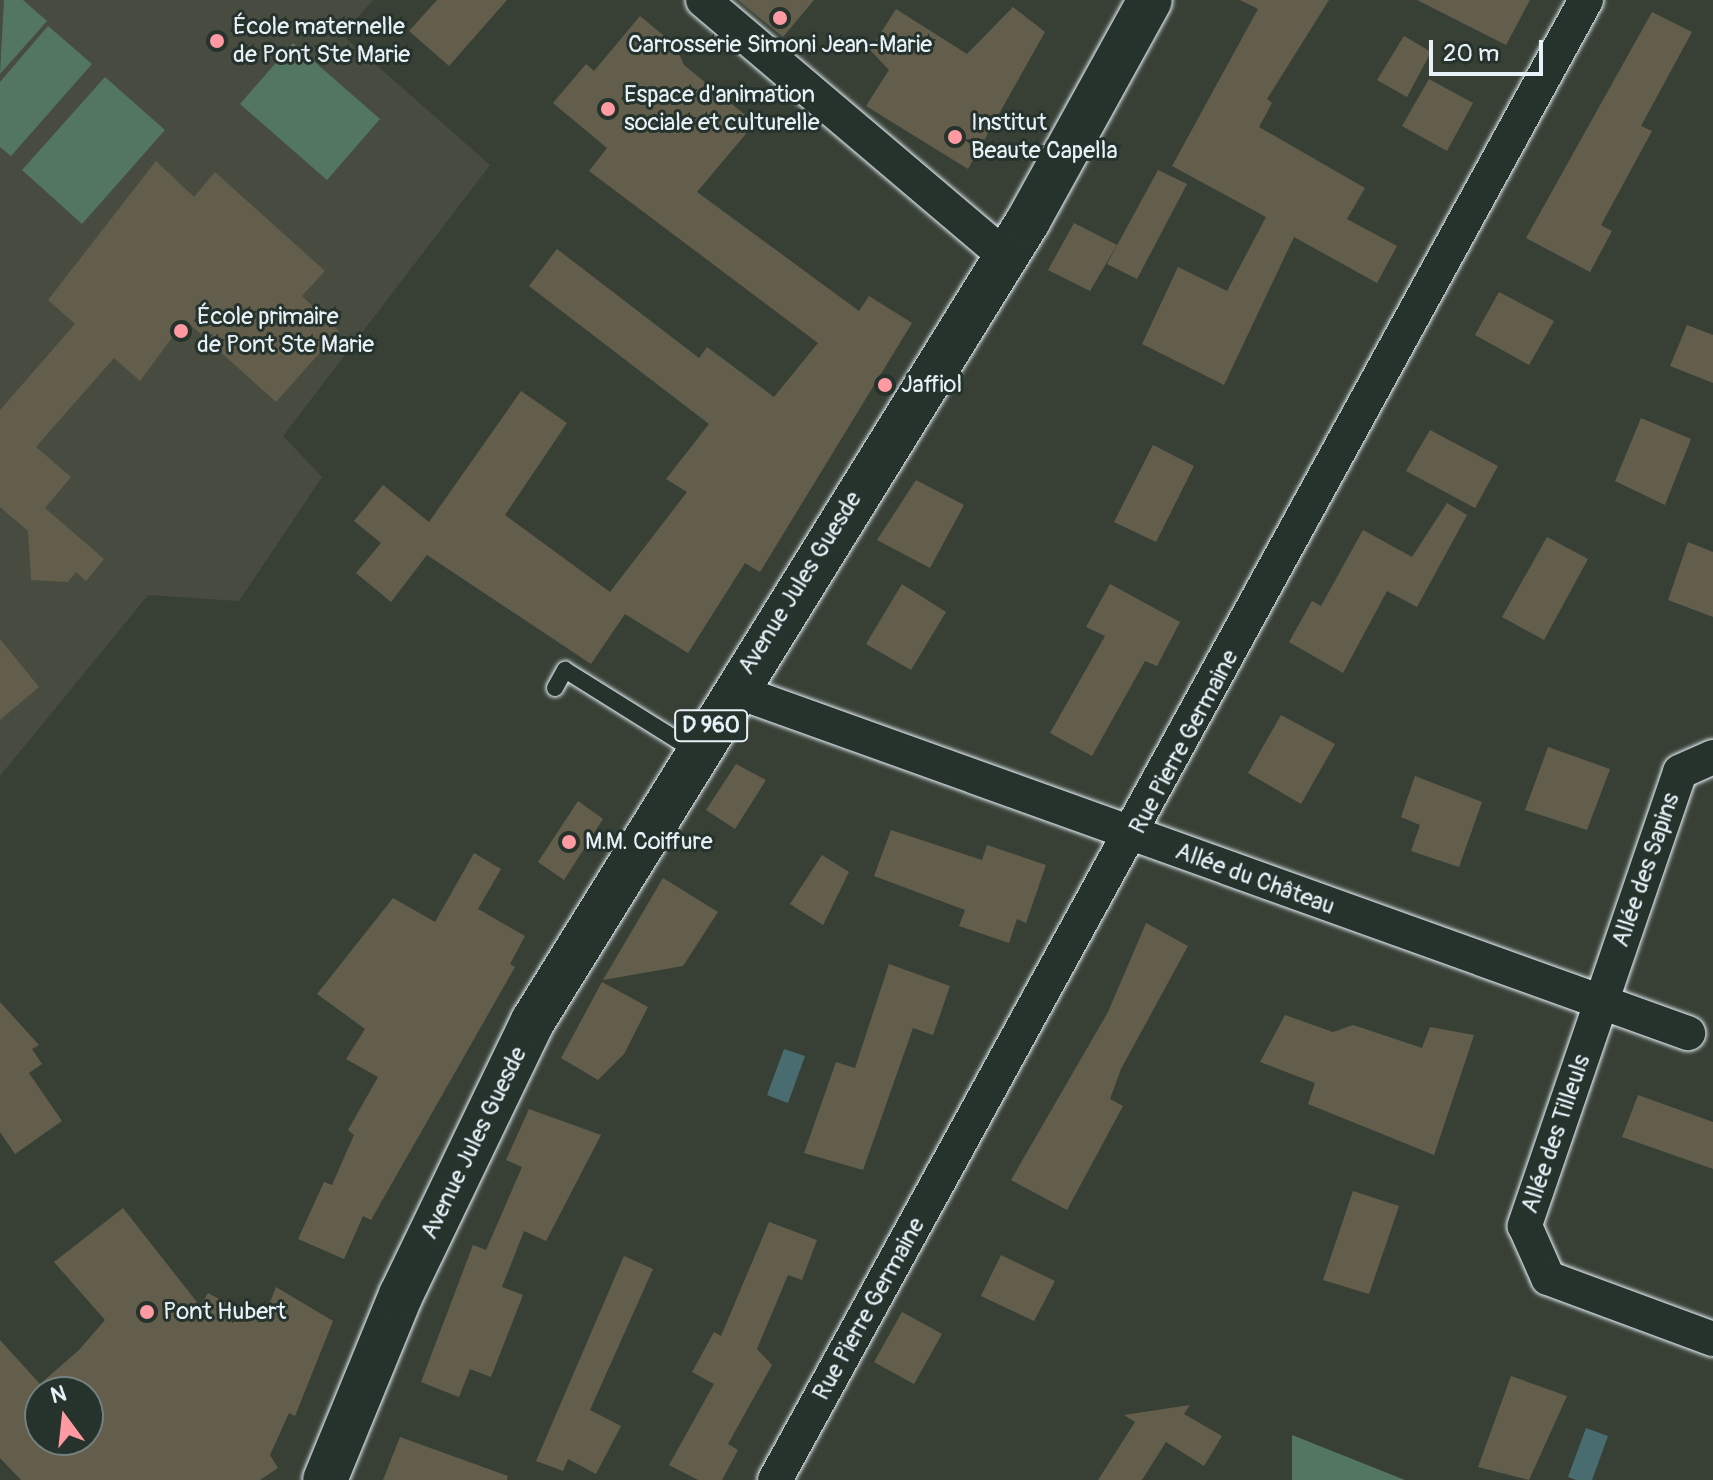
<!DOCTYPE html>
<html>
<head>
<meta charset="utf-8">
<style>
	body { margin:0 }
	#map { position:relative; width:1713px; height:1480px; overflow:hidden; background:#384036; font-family:Pangolin,sans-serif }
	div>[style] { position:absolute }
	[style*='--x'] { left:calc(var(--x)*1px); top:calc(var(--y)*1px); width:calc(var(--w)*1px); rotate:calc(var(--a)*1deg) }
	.built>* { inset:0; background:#484c40 }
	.green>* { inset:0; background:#537660 }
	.water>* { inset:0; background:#496c70 }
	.building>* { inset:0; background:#625e4b }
	.roads { filter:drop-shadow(0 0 2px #e8f1f8) drop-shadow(0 0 2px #e8f1f8) }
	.lane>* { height:16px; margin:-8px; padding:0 8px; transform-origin:8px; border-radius:8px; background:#26332d }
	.street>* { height:34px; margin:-17px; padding:0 17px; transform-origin:17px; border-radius:17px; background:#26332d }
	.primary>* { height:44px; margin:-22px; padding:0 22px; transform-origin:22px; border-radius:22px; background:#26332d }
	.dots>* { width:22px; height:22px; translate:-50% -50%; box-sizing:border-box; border:4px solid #26332d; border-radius:50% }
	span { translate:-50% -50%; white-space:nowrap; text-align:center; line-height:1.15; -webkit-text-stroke:6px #26332d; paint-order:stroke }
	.shield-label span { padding:2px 6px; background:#26332d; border:2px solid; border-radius:6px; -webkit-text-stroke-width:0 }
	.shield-label { font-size:22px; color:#e8f1f8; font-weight:700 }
	.poi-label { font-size:24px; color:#e8f1f8 }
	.left { translate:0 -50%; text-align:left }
	.street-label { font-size:24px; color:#e8f1f8 }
	.north { position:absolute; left:24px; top:1376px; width:80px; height:80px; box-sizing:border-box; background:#26332d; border:2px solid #747f7e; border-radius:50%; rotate:345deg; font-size:22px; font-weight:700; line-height:32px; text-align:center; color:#e8f1f8 }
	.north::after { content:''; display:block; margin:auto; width:28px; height:36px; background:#ff9aa2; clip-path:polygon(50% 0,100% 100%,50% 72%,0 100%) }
	.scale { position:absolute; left:1429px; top:40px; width:114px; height:36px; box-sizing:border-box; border:4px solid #e8f1f8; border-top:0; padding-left:10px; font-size:24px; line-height:28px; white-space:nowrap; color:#e8f1f8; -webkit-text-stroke:6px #26332d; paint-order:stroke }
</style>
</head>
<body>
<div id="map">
	<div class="built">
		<div style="clip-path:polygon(0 0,373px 0,342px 35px,490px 165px,283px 436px,322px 477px,239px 601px,148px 595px,0 776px)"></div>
	</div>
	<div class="green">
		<div style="clip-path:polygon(4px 0,23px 0,47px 21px,0 74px)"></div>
		<div style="clip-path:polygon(48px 26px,92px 64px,11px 156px,0 147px,0 82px)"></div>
		<div style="clip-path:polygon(293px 43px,380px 119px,327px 180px,240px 104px)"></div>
		<div style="clip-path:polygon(105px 77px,165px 130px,82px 224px,22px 170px)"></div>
		<div style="clip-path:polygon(1292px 1435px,1405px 1480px,1292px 1480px)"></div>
	</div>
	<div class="water">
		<div style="clip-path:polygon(784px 1049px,805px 1056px,788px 1103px,767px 1095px)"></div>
		<div style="clip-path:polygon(1586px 1428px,1608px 1436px,1592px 1480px,1576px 1480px,1568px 1477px)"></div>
	</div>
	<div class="building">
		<div style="clip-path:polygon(437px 0,507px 0,449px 66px,409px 31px)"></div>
		<div style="clip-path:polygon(738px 0,814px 0,783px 37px)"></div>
		<div style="clip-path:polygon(1240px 0,1329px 0,1267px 99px,1272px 103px,1259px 127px,1365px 188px,1347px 219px,1397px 246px,1377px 283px,1294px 237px,1224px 385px,1142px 344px,1178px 267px,1227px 291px,1266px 217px,1172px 166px,1258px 9px)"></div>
		<div style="clip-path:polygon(1417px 0,1530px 0,1506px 45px)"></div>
		<div style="clip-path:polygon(1013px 7px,1045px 32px,968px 169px,866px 106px,889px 70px,870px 50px,896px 9px,967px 54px)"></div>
		<div style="clip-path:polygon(1652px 12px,1692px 32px,1641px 126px,1652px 131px,1601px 225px,1612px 231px,1590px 272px,1526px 238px)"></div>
		<div style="clip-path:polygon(640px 16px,675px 45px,684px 65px,755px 123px,697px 192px,859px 311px,869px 296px,912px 323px,760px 572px,745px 563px,688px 653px,625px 614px,591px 664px,427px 555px,391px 602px,356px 573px,381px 543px,354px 521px,383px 485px,429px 522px,521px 391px,567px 423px,505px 515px,610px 592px,687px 492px,666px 479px,709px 424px,529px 286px,557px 249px,699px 358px,707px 347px,774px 397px,818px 343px,589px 171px,607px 148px,553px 103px,586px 64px,594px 71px)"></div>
		<div style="clip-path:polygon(1404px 36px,1431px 52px,1407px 97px,1377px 80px)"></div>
		<div style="clip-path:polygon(1429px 79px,1473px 103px,1447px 151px,1402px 126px)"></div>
		<div style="clip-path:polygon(156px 161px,194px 197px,215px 172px,325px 271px,302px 296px,339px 331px,276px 402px,185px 320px,140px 381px,114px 358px,36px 447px,71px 477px,45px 508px,104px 559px,86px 581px,76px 572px,68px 582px,31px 580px,28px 531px,0 507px,0 410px,75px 324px,48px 300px)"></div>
		<div style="clip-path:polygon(1158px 170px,1187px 184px,1137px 279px,1107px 264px)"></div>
		<div style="clip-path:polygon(1074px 223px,1117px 245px,1090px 291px,1048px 270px)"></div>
		<div style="clip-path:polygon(1499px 292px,1554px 321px,1529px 365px,1475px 335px)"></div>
		<div style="clip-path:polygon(1687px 325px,1713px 335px,1713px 383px,1670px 366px)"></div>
		<div style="clip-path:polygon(1641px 418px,1691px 439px,1665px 505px,1615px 481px)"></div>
		<div style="clip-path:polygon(1430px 430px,1498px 466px,1475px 508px,1406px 471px)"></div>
		<div style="clip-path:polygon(1153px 445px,1194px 466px,1156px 542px,1114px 522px)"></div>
		<div style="clip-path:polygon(916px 480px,964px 505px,930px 568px,877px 540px)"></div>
		<div style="clip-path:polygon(1447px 503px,1467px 515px,1417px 607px,1387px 591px,1343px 673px,1289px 642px,1312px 601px,1321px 606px,1363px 530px,1412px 557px)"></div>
		<div style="clip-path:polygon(1547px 537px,1588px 559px,1544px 640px,1502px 617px)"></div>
		<div style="clip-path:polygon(1688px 542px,1713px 552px,1713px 617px,1668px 600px)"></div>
		<div style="clip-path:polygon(902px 584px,946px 612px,911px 670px,866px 644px)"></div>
		<div style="clip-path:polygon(1110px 584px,1180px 622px,1157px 666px,1145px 661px,1092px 756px,1050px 733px,1105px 636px,1086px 627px)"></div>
		<div style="clip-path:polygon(0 639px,39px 687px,0 720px)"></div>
		<div style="clip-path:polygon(1281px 715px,1335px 744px,1301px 804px,1248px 773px)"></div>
		<div style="clip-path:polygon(1548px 747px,1610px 769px,1587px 830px,1525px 810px)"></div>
		<div style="clip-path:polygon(736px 764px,766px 780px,735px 829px,706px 810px)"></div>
		<div style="clip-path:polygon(1415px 776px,1482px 802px,1459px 867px,1411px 851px,1420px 825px,1401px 817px)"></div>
		<div style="clip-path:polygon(578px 801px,603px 819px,564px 880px,538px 862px)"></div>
		<div style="clip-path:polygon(891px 830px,982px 860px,987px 845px,1046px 865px,1026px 923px,1017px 919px,1009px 943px,959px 926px,965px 910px,874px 876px)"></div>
		<div style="clip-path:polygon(474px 853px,501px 869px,478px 909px,525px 936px,510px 964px,515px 967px,371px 1220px,363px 1216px,344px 1259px,298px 1239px,324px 1182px,332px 1185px,354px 1135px,348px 1130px,378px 1077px,346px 1059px,365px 1029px,317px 994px,393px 898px,435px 922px)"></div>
		<div style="clip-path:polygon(822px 855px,849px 872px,823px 925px,790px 904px)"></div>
		<div style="clip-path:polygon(663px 878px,718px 912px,683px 966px,603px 980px)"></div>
		<div style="clip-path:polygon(1146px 923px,1188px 946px,1121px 1069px,1110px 1099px,1123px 1106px,1067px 1210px,1011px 1180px,1108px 1012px)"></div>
		<div style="clip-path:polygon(889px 964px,950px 986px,933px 1035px,913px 1028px,863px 1170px,804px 1153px,836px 1062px,855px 1068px)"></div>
		<div style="clip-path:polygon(602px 982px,648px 1007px,624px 1054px,598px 1080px,561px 1058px)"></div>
		<div style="clip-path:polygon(0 1002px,39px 1045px,32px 1049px,42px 1064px,29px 1073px,62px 1121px,15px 1154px,0 1132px)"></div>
		<div style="clip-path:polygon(1285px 1015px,1333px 1032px,1353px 1025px,1422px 1048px,1430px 1027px,1474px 1035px,1434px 1155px,1308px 1104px,1315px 1083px,1260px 1062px)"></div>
		<div style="clip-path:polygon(1638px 1095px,1713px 1122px,1713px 1169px,1622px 1137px)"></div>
		<div style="clip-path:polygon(529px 1109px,601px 1135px,546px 1241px,524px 1231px,502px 1287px,523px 1295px,491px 1377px,470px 1369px,459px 1397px,421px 1382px,473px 1245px,486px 1250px,522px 1167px,506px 1160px)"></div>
		<div style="clip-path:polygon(1353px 1191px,1399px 1206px,1369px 1294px,1323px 1280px)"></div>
		<div style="clip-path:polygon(evenodd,123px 1208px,200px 1306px,208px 1293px,262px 1322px,276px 1287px,333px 1321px,295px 1416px,289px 1413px,270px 1455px,278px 1468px,260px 1480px,21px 1480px,0 1458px,0 1340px,40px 1384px,79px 1350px,105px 1320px,54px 1262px,123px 1208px,40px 1392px,88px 1392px,88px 1440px,40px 1440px,40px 1392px)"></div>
		<div style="clip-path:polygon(769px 1222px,817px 1240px,802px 1280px,788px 1275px,757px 1349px,772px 1365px,728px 1444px,738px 1450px,722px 1480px,698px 1480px,669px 1465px,714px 1384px,692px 1372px,714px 1332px,721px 1336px)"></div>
		<div style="clip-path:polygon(1001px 1255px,1055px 1281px,1034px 1321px,981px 1296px)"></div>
		<div style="clip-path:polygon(624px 1256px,653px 1269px,590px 1410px,621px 1426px,596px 1474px,568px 1459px,563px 1471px,536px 1461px)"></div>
		<div style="clip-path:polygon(902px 1312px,942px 1334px,914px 1384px,874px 1362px)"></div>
		<div style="clip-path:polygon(1511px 1376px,1567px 1396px,1529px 1480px,1478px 1467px)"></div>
		<div style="clip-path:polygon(1190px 1405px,1184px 1414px,1222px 1436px,1204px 1466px,1166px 1442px,1142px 1480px,1098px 1480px,1135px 1422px,1124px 1415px)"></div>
		<div style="clip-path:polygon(400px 1437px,508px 1476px,507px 1480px,383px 1480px)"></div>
	</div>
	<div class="roads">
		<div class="lane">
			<div style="--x:555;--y:688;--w:21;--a:-61"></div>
			<div style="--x:565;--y:670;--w:155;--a:32"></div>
		</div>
		<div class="street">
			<div style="--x:703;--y:0;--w:397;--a:40.3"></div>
			<div style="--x:733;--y:690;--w:1015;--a:19.76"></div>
			<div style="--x:1713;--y:757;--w:36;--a:156"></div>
			<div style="--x:1680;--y:772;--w:480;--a:108.9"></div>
			<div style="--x:1525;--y:1226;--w:57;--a:66.1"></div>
			<div style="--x:1548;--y:1278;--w:176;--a:20.3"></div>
			<div style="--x:775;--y:1480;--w:1688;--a:-61.28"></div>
		</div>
		<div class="primary">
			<div style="--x:325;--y:1480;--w:200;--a:-67.7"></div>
			<div style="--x:401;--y:1295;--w:304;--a:-64.3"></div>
			<div style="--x:533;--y:1021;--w:941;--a:-58.25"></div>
			<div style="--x:1028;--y:221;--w:252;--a:-61.1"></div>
		</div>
	</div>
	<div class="dots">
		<div style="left:780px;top:18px;background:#ff9aa2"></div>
		<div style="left:217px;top:41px;background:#ff9aa2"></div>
		<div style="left:608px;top:109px;background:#ff9aa2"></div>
		<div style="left:955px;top:137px;background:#ff9aa2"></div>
		<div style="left:181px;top:331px;background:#ff9aa2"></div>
		<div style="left:885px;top:385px;background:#ff9aa2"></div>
		<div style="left:569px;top:842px;background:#ff9aa2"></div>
		<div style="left:147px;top:1312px;background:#ff9aa2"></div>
	</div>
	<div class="shield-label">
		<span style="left:711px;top:726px">D 960</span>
	</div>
	<div class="poi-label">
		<span class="left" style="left:233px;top:41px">École maternelle<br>de Pont Ste Marie</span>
		<span style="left:780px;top:45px">Carrosserie Simoni Jean-Marie</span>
		<span class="left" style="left:624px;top:109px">Espace d'animation<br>sociale et culturelle</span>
		<span class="left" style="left:971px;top:137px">Institut<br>Beaute Capella</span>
		<span class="left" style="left:197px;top:331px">École primaire<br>de Pont Ste Marie</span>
		<span class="left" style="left:901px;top:385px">Jaffiol</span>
		<span class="left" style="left:585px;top:842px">M.M. Coiffure</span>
		<span class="left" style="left:163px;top:1312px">Pont Hubert</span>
	</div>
	<div class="street-label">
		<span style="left:800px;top:583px;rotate:-58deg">Avenue Jules Guesde</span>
		<span style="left:1184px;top:742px;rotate:-62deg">Rue Pierre Germaine</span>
		<span style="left:1646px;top:870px;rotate:-71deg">Allée des Sapins</span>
		<span style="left:1255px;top:879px;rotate:20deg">Allée du Château</span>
		<span style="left:1556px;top:1134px;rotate:-71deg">Allée des Tilleuls</span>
		<span style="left:474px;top:1143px;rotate:-64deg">Avenue Jules Guesde</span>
		<span style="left:869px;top:1309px;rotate:-61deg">Rue Pierre Germaine</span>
	</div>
	<div class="north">N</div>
	<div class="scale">20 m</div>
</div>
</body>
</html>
